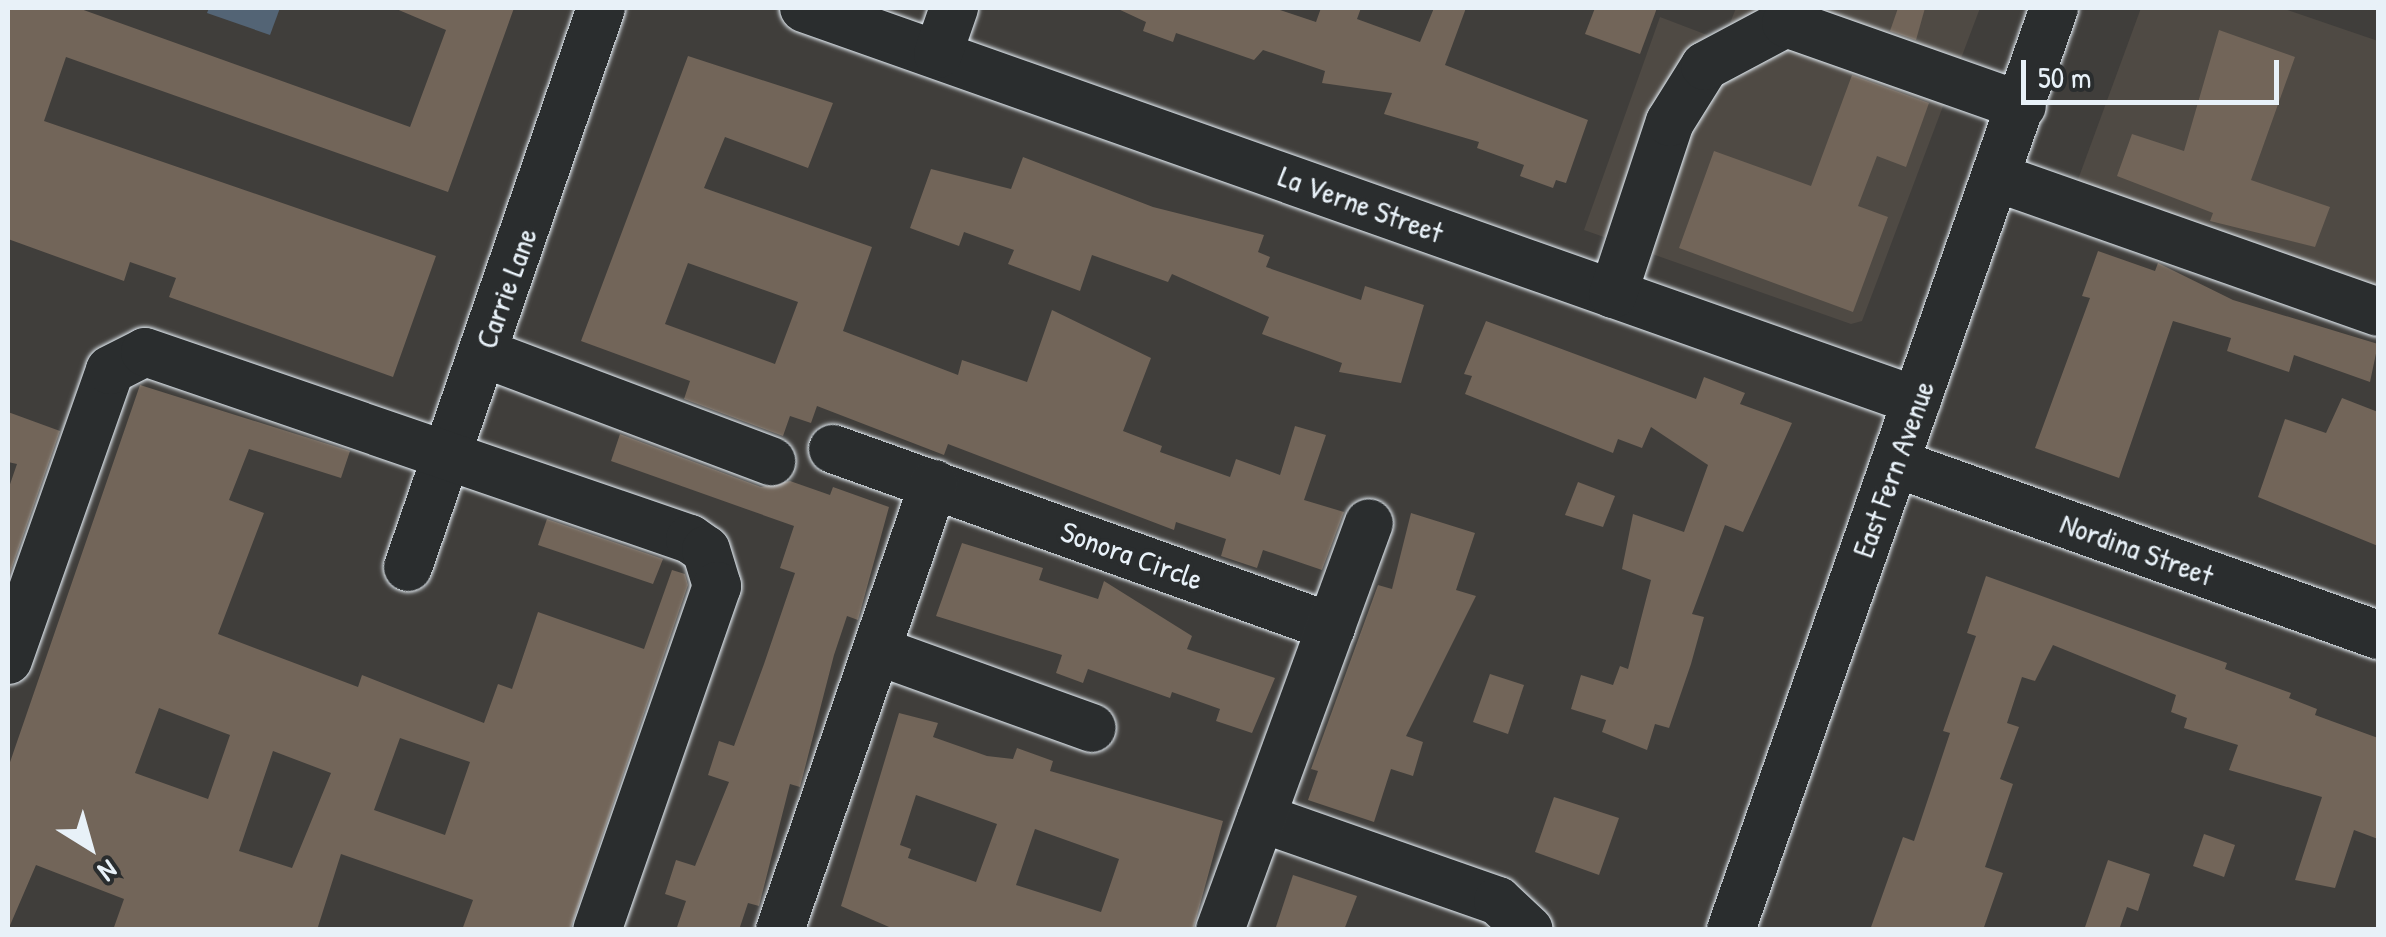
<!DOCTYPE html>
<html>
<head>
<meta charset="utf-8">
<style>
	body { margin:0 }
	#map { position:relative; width:2386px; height:937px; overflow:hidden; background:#403e3b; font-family:"Patrick Hand",sans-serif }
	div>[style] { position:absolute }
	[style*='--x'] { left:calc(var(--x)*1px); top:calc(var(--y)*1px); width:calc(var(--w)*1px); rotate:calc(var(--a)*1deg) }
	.built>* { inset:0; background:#4f4a44 }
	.water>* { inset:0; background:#536475 }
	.building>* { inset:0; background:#726559 }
	.roads { filter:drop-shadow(0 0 2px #e8f1f8) drop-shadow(0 0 2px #e8f1f8) }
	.minor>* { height:48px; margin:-24px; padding:0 24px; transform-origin:24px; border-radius:24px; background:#2a2d2e }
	span { translate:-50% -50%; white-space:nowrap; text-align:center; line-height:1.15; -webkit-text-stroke:8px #2a2d2e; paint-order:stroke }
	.street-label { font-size:30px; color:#e8f1f8 }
	.frame { position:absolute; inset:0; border:10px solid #e8f1f8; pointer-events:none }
	.north { position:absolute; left:40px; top:797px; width:100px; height:100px; -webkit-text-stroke:8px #2a2d2e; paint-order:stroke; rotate:143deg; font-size:28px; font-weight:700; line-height:40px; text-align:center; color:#e8f1f8 }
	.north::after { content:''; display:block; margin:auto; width:35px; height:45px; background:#e8f1f8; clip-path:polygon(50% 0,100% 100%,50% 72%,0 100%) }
	.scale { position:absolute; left:2021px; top:60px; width:258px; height:45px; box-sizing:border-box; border:5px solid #e8f1f8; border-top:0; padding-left:12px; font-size:30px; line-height:35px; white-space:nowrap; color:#e8f1f8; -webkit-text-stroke:8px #2a2d2e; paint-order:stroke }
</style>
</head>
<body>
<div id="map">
	<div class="built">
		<div style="clip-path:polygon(1736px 8px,1980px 8px,1862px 321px,1851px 324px,1584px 230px,1660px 17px,1723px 41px)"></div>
		<div style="clip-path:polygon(2141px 8px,2282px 8px,2378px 41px,2378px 292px,2076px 185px)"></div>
	</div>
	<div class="water">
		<div style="clip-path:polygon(209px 8px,280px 8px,270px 35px,207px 13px)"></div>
	</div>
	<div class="building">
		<div style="clip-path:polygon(8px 8px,78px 8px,410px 127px,446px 30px,394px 8px,514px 8px,448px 192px,66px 57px,44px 121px,436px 256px,393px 377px,169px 297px,176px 278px,130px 262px,124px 281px,8px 239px)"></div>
		<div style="clip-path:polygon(1116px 8px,1274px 8px,1316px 22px,1321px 8px,1361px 8px,1357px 19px,1420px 42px,1434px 8px,1466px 8px,1445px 65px,1588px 120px,1566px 183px,1556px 180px,1553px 188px,1520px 176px,1524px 165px,1477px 148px,1479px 142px,1384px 114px,1392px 93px,1322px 83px,1325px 71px,1263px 50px,1254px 60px,1176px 33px,1173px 42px,1143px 31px,1146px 22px)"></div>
		<div style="clip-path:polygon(1595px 8px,1657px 8px,1640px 54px,1585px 34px)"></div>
		<div style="clip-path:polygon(1898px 8px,1925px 8px,1916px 40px,1890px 31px)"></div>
		<div style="clip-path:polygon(2219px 30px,2295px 57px,2251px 180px,2330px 207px,2315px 247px,2210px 221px,2213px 213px,2117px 176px,2132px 134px,2184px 151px)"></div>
		<div style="clip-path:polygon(evenodd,688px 56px,833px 103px,808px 168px,725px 137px,704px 188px,872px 247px,843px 331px,958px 375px,962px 360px,1027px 382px,1052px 310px,1151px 358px,1123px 431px,1162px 446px,1160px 452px,1230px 477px,1236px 459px,1280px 475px,1295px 426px,1326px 435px,1304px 500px,1344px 512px,1322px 570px,1263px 550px,1257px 568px,1221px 556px,1226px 539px,1176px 522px,1174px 530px,948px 444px,944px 455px,817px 406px,811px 423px,790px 416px,783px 436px,684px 399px,690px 381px,581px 341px,688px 56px,688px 263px,798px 302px,775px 364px,665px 324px,688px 263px)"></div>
		<div style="clip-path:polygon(1852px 75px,1929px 103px,1906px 167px,1877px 156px,1858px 206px,1888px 217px,1853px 312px,1679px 248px,1714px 151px,1811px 186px)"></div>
		<div style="clip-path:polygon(1023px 157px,1153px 207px,1264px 235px,1258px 252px,1270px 257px,1266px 267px,1361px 300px,1365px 286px,1424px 305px,1401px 383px,1339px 372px,1342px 363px,1262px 334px,1269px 317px,1172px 274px,1168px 282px,1092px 255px,1080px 291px,1008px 264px,1014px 250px,964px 232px,959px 246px,910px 228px,931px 169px,1011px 189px)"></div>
		<div style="clip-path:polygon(2098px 251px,2155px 271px,2158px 263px,2233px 300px,2378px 344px,2370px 382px,2294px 355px,2289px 372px,2227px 351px,2231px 338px,2173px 321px,2119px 478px,2035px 448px,2090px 298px,2082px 296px)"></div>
		<div style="clip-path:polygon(1486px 321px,1696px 399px,1704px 377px,1745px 393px,1740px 404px,1792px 423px,1743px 532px,1725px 525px,1692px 614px,1704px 617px,1691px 664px,1669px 728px,1655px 724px,1647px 750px,1602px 732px,1606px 720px,1571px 709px,1581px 675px,1613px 685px,1620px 666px,1628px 669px,1651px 580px,1622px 569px,1633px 514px,1684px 532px,1708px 465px,1651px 427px,1642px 448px,1618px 439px,1613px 453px,1465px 394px,1472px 376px,1464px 374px)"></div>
		<div style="clip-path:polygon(evenodd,140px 385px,350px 451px,341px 478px,249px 449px,229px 500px,264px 513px,218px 634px,358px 687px,362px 675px,484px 723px,498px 684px,512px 689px,538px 612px,644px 649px,672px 570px,685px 574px,688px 585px,570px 930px,462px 930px,473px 900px,341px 854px,317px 930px,113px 930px,124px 899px,36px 865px,8px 930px,8px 768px,140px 385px,159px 708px,230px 735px,208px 799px,135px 773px,159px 708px,140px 385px,400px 738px,470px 762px,445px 835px,374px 810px,400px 738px,140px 385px,273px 751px,331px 773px,292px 868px,239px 851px,273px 751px)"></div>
		<div style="clip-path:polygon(2342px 398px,2378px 412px,2378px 546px,2258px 497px,2285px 419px,2326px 433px)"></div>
		<div style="clip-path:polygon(8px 412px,60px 431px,8px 579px,8px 490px,17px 464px,8px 462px)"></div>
		<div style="clip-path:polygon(620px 434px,761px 487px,790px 481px,830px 495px,833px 487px,889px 507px,858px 620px,847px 616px,834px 655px,800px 787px,790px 784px,759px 906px,748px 903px,739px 930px,676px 930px,686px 901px,665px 894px,676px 860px,695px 866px,729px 782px,708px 775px,719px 741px,734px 746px,764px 664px,795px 573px,780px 568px,794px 526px,611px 461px)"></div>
		<div style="clip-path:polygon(1578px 482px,1615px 496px,1603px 527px,1565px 515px)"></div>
		<div style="clip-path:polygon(1411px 513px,1475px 533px,1456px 590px,1476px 596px,1406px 736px,1423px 742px,1413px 776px,1391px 769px,1374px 822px,1308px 800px,1318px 771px,1311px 769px,1378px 585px,1392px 589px)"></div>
		<div style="clip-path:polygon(547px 519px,663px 559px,653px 584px,538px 545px)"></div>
		<div style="clip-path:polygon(962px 543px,1043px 568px,1039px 580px,1098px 599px,1104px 581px,1192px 636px,1187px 649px,1275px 678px,1252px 733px,1216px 721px,1220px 709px,1172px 692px,1170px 698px,1088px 669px,1083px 683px,1056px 673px,1062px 655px,936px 616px)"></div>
		<div style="clip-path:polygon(1986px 576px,2227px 663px,2225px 669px,2291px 693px,2289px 698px,2317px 709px,2315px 715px,2378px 738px,2378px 839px,2354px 830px,2335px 888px,2295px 880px,2322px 797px,2229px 770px,2238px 745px,2184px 728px,2187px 718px,2171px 712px,2176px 695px,2053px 645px,2035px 681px,2022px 677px,2007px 723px,2019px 727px,2000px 779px,2013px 784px,1985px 867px,2003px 873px,1983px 930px,1870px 930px,1903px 837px,1914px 841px,1950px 733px,1943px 731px,1976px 636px,1967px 633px)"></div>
		<div style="clip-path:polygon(1490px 674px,1524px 685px,1508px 734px,1473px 722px)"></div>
		<div style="clip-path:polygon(evenodd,899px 713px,938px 723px,933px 737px,987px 756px,1013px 759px,1017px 748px,1053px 761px,1050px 771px,1223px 821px,1193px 930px,896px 930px,841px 906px,899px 713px,916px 795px,997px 824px,976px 882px,908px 858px,911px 849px,900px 845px,916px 795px,899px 713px,1035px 829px,1119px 859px,1101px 912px,1016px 885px,1035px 829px)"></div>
		<div style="clip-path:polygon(1554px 797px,1619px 818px,1599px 875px,1535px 852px)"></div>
		<div style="clip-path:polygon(2204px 834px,2235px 845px,2224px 877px,2193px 866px)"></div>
		<div style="clip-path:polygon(2108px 860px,2150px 874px,2138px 911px,2127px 907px,2119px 930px,2084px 930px)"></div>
		<div style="clip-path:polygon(1293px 875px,1357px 896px,1344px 930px,1275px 930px)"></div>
	</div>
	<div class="roads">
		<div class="minor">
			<div style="--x:804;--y:8;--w:1180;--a:19.45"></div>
			<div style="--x:938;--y:54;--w:49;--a:-70.8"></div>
			<div style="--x:1998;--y:178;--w:403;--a:19.4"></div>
			<div style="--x:1613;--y:294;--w:181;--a:-71.7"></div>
			<div style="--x:1670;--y:122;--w:66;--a:-58"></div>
			<div style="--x:1705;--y:66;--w:92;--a:-28"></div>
			<div style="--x:1786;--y:23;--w:250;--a:19.4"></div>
			<div style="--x:483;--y:353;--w:308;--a:20.6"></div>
			<div style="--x:833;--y:449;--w:529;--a:19.67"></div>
			<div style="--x:1895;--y:463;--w:513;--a:19.6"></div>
			<div style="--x:408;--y:567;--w:591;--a:-70.95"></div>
			<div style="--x:878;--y:651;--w:227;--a:19.8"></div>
			<div style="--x:8;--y:660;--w:307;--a:-70.6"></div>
			<div style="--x:110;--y:370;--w:39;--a:-27"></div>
			<div style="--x:145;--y:352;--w:576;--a:18.94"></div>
			<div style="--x:690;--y:539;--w:19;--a:35"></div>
			<div style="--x:706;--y:550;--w:38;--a:73"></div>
			<div style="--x:717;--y:586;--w:364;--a:109.2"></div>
			<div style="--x:1261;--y:818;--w:251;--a:19.3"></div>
			<div style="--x:1498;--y:901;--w:42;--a:43.1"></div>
			<div style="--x:780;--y:930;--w:472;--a:-71"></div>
			<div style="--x:1220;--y:930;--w:433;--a:-69.9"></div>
			<div style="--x:1731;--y:930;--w:977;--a:-70.69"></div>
		</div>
	</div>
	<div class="street-label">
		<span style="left:1361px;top:204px;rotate:20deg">La Verne Street</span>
		<span style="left:506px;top:288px;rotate:-70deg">Carrie Lane</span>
		<span style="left:1893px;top:469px;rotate:-70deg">East Fern Avenue</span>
		<span style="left:2137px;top:549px;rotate:20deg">Nordina Street</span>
		<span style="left:1132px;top:555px;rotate:20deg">Sonora Circle</span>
	</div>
	<div class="frame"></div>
	<div class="north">N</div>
	<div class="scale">50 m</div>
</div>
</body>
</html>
